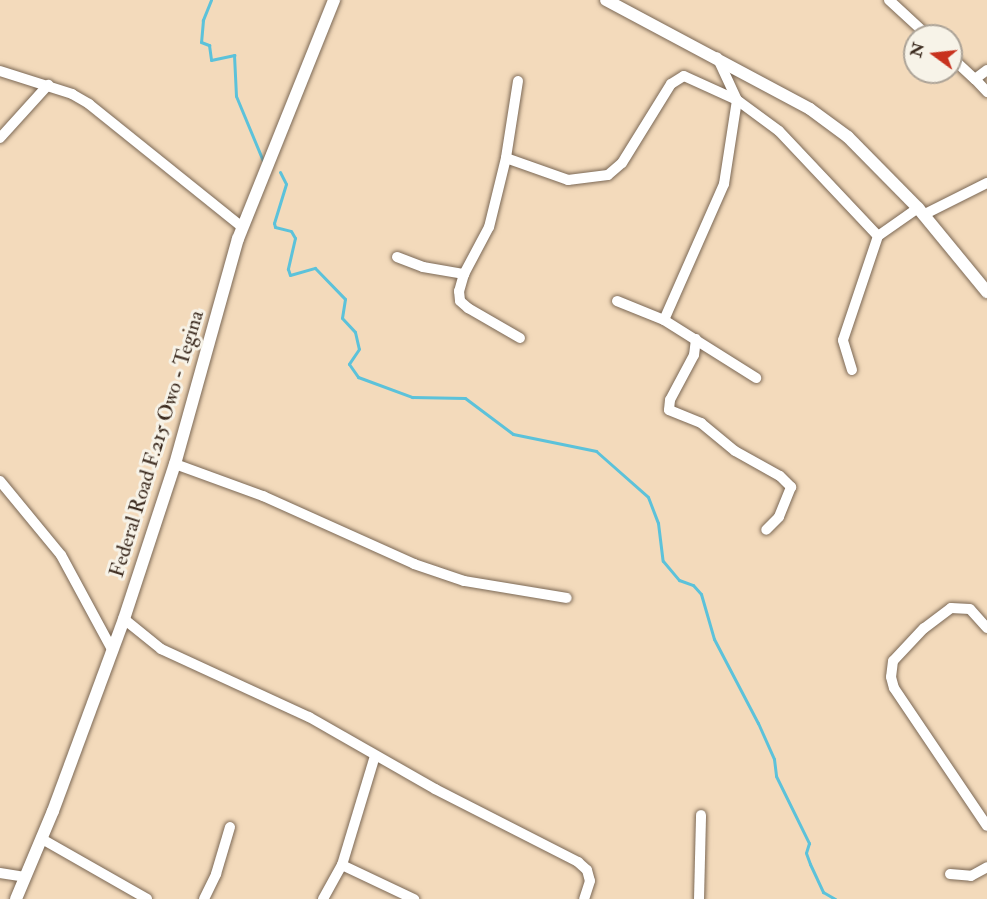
<!DOCTYPE html>
<html>
<head>
<meta charset="utf-8">
<style>
	body { margin:0 }
	#map { position:relative; width:987px; height:899px; overflow:hidden; background:#f3dabb; font-family:"IM FELL Double Pica",serif }
	div>[style] { position:absolute }
	[style*='--x'] { left:calc(var(--x)*1px); top:calc(var(--y)*1px); width:calc(var(--w)*1px); rotate:calc(var(--a)*1deg) }
	.stream>* { height:3px; margin:-1.5px; padding:0 1.5px; transform-origin:1.5px; border-radius:1.5px; background:#5cc2da }
	.roads { filter:drop-shadow(0 0 2px #7b6855) drop-shadow(0 0 2px #7b6855) }
	.minor>* { height:10px; margin:-5px; padding:0 5px; transform-origin:5px; border-radius:5px; background:#fff }
	.major>* { height:12px; margin:-6px; padding:0 6px; transform-origin:6px; border-radius:6px; background:#fff }
	span { translate:-50% -50%; white-space:nowrap; text-align:center; line-height:1.15; -webkit-text-stroke:6px #f7f3e8; paint-order:stroke }
	.street-label { font-size:21px; color:#3b2a1e }
	.north { position:absolute; left:903px; top:24px; width:60px; height:60px; box-sizing:border-box; background:#f7f3e8; border:2px solid #aca397; border-radius:50%; rotate:285deg; font-size:16px; font-weight:700; line-height:24px; text-align:center; color:#3b2a1e }
	.north::after { content:''; display:block; margin:auto; width:21px; height:27px; background:#c8321e; clip-path:polygon(50% 0,100% 100%,50% 72%,0 100%) }
</style>
</head>
<body>
<div id="map">
	<div class="stream">
		<div style="--x:211;--y:0;--w:22;--a:112"></div>
		<div style="--x:203;--y:20;--w:22;--a:95"></div>
		<div style="--x:201;--y:42;--w:9;--a:21"></div>
		<div style="--x:209;--y:45;--w:15;--a:82"></div>
		<div style="--x:211;--y:60;--w:24;--a:-12"></div>
		<div style="--x:234;--y:55;--w:41;--a:87.2"></div>
		<div style="--x:236;--y:96;--w:70;--a:67.4"></div>
		<div style="--x:280;--y:172;--w:13;--a:63"></div>
		<div style="--x:286;--y:184;--w:41;--a:107.1"></div>
		<div style="--x:274;--y:223;--w:4;--a:76"></div>
		<div style="--x:275;--y:227;--w:16;--a:14"></div>
		<div style="--x:291;--y:231;--w:8;--a:60"></div>
		<div style="--x:295;--y:238;--w:32;--a:103"></div>
		<div style="--x:288;--y:269;--w:6;--a:72"></div>
		<div style="--x:290;--y:275;--w:26;--a:-16"></div>
		<div style="--x:315;--y:268;--w:43;--a:45.9"></div>
		<div style="--x:345;--y:299;--w:19;--a:99"></div>
		<div style="--x:342;--y:318;--w:19;--a:47"></div>
		<div style="--x:355;--y:332;--w:17;--a:77"></div>
		<div style="--x:359;--y:349;--w:18;--a:124"></div>
		<div style="--x:349;--y:364;--w:16;--a:55"></div>
		<div style="--x:358;--y:377;--w:58;--a:20.3"></div>
		<div style="--x:412;--y:397;--w:53;--a:1.1"></div>
		<div style="--x:465;--y:398;--w:60;--a:36.9"></div>
		<div style="--x:513;--y:434;--w:85;--a:11.6"></div>
		<div style="--x:596;--y:451;--w:69;--a:41.5"></div>
		<div style="--x:648;--y:497;--w:28;--a:69"></div>
		<div style="--x:658;--y:523;--w:38;--a:83"></div>
		<div style="--x:663;--y:561;--w:25;--a:50"></div>
		<div style="--x:679;--y:580;--w:15;--a:20"></div>
		<div style="--x:693;--y:585;--w:12;--a:48"></div>
		<div style="--x:701;--y:594;--w:47;--a:73.9"></div>
		<div style="--x:714;--y:639;--w:95;--a:62.4"></div>
		<div style="--x:758;--y:723;--w:39;--a:66"></div>
		<div style="--x:774;--y:759;--w:17;--a:83"></div>
		<div style="--x:776;--y:776;--w:75;--a:63.8"></div>
		<div style="--x:809;--y:843;--w:10;--a:107"></div>
		<div style="--x:806;--y:853;--w:12;--a:70"></div>
		<div style="--x:810;--y:864;--w:31;--a:65"></div>
		<div style="--x:823;--y:892;--w:14;--a:30"></div>
	</div>
	<div class="roads">
		<div class="minor">
			<div style="--x:889;--y:0;--w:53;--a:42.7"></div>
			<div style="--x:951;--y:57;--w:33;--a:43"></div>
			<div style="--x:987;--y:70;--w:15;--a:143"></div>
			<div style="--x:975;--y:79;--w:18;--a:47"></div>
			<div style="--x:0;--y:71;--w:76;--a:17.7"></div>
			<div style="--x:72;--y:94;--w:20;--a:30"></div>
			<div style="--x:89;--y:104;--w:196;--a:38.8"></div>
			<div style="--x:518;--y:81;--w:78;--a:98.9"></div>
			<div style="--x:506;--y:158;--w:71;--a:103.8"></div>
			<div style="--x:489;--y:227;--w:53;--a:118"></div>
			<div style="--x:464;--y:274;--w:18;--a:106"></div>
			<div style="--x:459;--y:291;--w:10;--a:84"></div>
			<div style="--x:460;--y:301;--w:11;--a:41"></div>
			<div style="--x:468;--y:308;--w:60;--a:30"></div>
			<div style="--x:0;--y:138;--w:72;--a:-47.8"></div>
			<div style="--x:506;--y:158;--w:66;--a:19.5"></div>
			<div style="--x:568;--y:180;--w:40;--a:-7.1"></div>
			<div style="--x:608;--y:175;--w:18;--a:-41"></div>
			<div style="--x:622;--y:163;--w:93;--a:-58.2"></div>
			<div style="--x:671;--y:84;--w:15;--a:-32"></div>
			<div style="--x:684;--y:76;--w:58;--a:24.4"></div>
			<div style="--x:737;--y:100;--w:52;--a:36.4"></div>
			<div style="--x:779;--y:131;--w:144;--a:46.7"></div>
			<div style="--x:878;--y:236;--w:49;--a:-35"></div>
			<div style="--x:923;--y:215;--w:72;--a:-26.6"></div>
			<div style="--x:397;--y:257;--w:28;--a:21"></div>
			<div style="--x:423;--y:267;--w:42;--a:9.7"></div>
			<div style="--x:617;--y:301;--w:51;--a:22"></div>
			<div style="--x:664;--y:320;--w:109;--a:32.2"></div>
			<div style="--x:664;--y:320;--w:149;--a:-66.2"></div>
			<div style="--x:724;--y:184;--w:85;--a:-81.2"></div>
			<div style="--x:737;--y:100;--w:47;--a:-114.9"></div>
			<div style="--x:696;--y:339;--w:16;--a:97"></div>
			<div style="--x:694;--y:355;--w:51;--a:118.1"></div>
			<div style="--x:670;--y:400;--w:10;--a:96"></div>
			<div style="--x:669;--y:410;--w:35;--a:22"></div>
			<div style="--x:701;--y:423;--w:44;--a:39.5"></div>
			<div style="--x:735;--y:451;--w:51;--a:29.1"></div>
			<div style="--x:780;--y:476;--w:16;--a:45"></div>
			<div style="--x:791;--y:487;--w:32;--a:112"></div>
			<div style="--x:779;--y:517;--w:18;--a:135"></div>
			<div style="--x:852;--y:370;--w:31;--a:-107"></div>
			<div style="--x:843;--y:340;--w:110;--a:-71.4"></div>
			<div style="--x:175;--y:464;--w:94;--a:20"></div>
			<div style="--x:263;--y:496;--w:166;--a:24.2"></div>
			<div style="--x:414;--y:564;--w:53;--a:18.8"></div>
			<div style="--x:464;--y:581;--w:104;--a:9.4"></div>
			<div style="--x:0;--y:481;--w:96;--a:50.5"></div>
			<div style="--x:61;--y:555;--w:109;--a:61.6"></div>
			<div style="--x:124;--y:619;--w:48;--a:39"></div>
			<div style="--x:161;--y:649;--w:163;--a:24.7"></div>
			<div style="--x:309;--y:717;--w:145;--a:29.7"></div>
			<div style="--x:435;--y:789;--w:161;--a:27"></div>
			<div style="--x:578;--y:862;--w:12;--a:42"></div>
			<div style="--x:587;--y:870;--w:11;--a:75"></div>
			<div style="--x:590;--y:881;--w:19;--a:108"></div>
			<div style="--x:987;--y:628;--w:25;--a:-132"></div>
			<div style="--x:970;--y:609;--w:19;--a:-177"></div>
			<div style="--x:951;--y:608;--w:34;--a:143"></div>
			<div style="--x:924;--y:628;--w:45;--a:133.2"></div>
			<div style="--x:893;--y:661;--w:16;--a:97"></div>
			<div style="--x:891;--y:677;--w:11;--a:75"></div>
			<div style="--x:894;--y:688;--w:166;--a:56"></div>
			<div style="--x:42;--y:839;--w:121;--a:29.7"></div>
			<div style="--x:342;--y:865;--w:80;--a:25.3"></div>
			<div style="--x:0;--y:873;--w:25;--a:9"></div>
			<div style="--x:950;--y:874;--w:21;--a:5"></div>
			<div style="--x:971;--y:876;--w:18;--a:-29"></div>
			<div style="--x:204;--y:899;--w:28;--a:-64"></div>
			<div style="--x:216;--y:874;--w:49;--a:-73.4"></div>
			<div style="--x:323;--y:899;--w:39;--a:-61"></div>
			<div style="--x:342;--y:865;--w:114;--a:-73.2"></div>
			<div style="--x:699;--y:899;--w:84;--a:-88.6"></div>
		</div>
		<div class="major">
			<div style="--x:606;--y:0;--w:231;--a:28.1"></div>
			<div style="--x:810;--y:109;--w:47;--a:36.4"></div>
			<div style="--x:848;--y:137;--w:100;--a:45.4"></div>
			<div style="--x:918;--y:208;--w:109;--a:50.6"></div>
			<div style="--x:16;--y:899;--w:95;--a:-67.2"></div>
			<div style="--x:53;--y:811;--w:205;--a:-69.7"></div>
			<div style="--x:124;--y:619;--w:163;--a:-71.8"></div>
			<div style="--x:175;--y:464;--w:234;--a:-74.4"></div>
			<div style="--x:238;--y:239;--w:258;--a:-68.1"></div>
		</div>
	</div>
	<div class="street-label">
		<span style="left:157px;top:444px;rotate:-73deg">Federal Road F.215 Owo - Tegina</span>
	</div>
	<div class="north">N</div>
</div>
</body>
</html>
